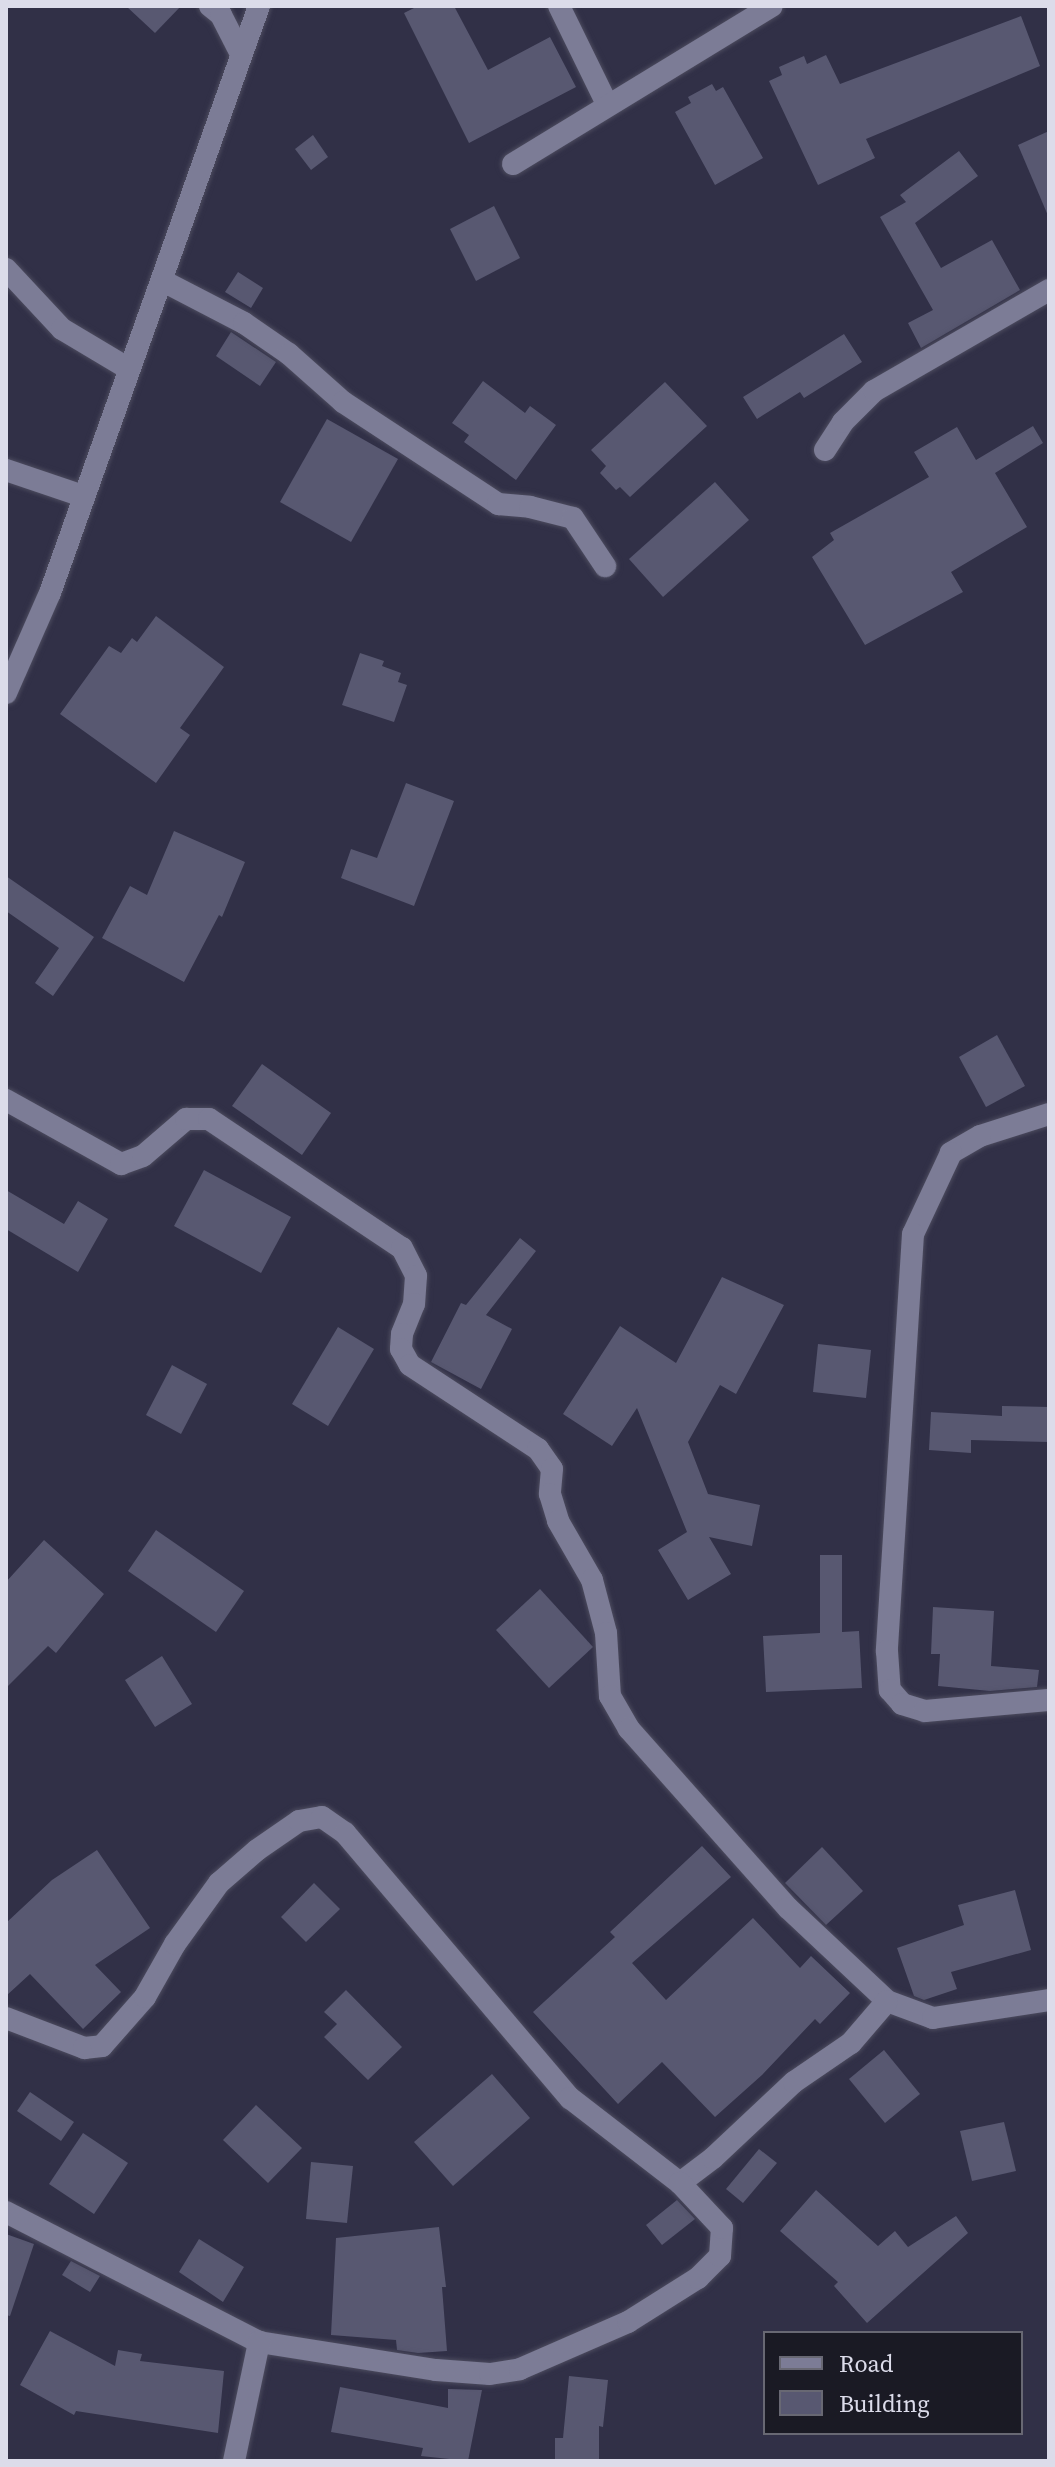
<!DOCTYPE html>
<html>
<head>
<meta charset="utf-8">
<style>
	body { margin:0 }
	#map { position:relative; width:1055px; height:2467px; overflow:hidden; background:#313047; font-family:"Source Serif 4",serif }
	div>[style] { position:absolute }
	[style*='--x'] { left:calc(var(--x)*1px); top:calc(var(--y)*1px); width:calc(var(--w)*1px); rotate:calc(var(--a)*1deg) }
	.building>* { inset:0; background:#585871 }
	.roads { filter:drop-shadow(0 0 2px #4c4b5e) drop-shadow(0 0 2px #4c4b5e) }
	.minor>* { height:22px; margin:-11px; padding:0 11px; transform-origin:11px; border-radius:11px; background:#7c7c96 }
	.secondary>* { height:22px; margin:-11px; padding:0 11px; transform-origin:11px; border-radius:11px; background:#7c7c96 }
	span { translate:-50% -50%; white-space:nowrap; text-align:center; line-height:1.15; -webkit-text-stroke:8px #1a1a24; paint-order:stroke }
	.frame { position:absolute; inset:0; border:8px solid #dcdcea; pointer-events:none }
	.legend { position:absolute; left:763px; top:2331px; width:260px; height:104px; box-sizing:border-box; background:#1a1a24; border:2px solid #686873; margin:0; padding:10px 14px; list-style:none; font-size:24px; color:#dcdcea }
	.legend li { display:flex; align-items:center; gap:16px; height:40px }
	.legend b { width:40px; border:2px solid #686873 }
</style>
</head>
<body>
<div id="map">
	<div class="building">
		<div style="clip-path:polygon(126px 6px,181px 6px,155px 33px)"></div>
		<div style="clip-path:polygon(418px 6px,454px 6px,488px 70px,550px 37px,576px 87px,469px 143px,404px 13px)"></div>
		<div style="clip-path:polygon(1021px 16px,1040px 66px,866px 139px,875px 158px,818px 185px,769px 81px,782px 75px,779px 67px,804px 56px,807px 64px,826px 55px,840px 84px)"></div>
		<div style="clip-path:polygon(712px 84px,716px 91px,723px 87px,763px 158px,715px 185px,675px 112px,691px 103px,688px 97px)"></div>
		<div style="clip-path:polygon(1049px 131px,1049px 218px,1018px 145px)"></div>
		<div style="clip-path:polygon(313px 135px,328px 157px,311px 170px,295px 149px)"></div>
		<div style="clip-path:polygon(959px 151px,978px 176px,915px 223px,941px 268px,992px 240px,1020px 290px,921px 348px,908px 323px,933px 310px,880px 217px,906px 202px,900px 195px)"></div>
		<div style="clip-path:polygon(494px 206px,520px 258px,476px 281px,450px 229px)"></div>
		<div style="clip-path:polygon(238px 272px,263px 288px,251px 308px,225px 292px)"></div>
		<div style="clip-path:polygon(231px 332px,276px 362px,260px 386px,216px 356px)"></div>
		<div style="clip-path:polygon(844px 334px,862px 362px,804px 398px,800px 392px,757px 419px,743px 397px)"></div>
		<div style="clip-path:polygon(483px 381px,525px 413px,530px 406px,556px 425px,516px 480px,464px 442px,469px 435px,452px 423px)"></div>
		<div style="clip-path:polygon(665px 382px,707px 426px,630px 497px,620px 487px,616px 490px,600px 473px,606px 466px,591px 450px)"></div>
		<div style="clip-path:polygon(327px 419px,398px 459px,351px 542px,280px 502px)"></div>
		<div style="clip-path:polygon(1033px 426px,1043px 443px,995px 473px,1027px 527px,951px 572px,963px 592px,865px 645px,812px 557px,834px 540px,830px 533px,929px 477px,914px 452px,957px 427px,976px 460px)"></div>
		<div style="clip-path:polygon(715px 482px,749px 520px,663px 597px,629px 559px)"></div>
		<div style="clip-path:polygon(156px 616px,224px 667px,180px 728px,190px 735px,156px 783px,60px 714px,109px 646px,121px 653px,132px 638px,137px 642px)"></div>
		<div style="clip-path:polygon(360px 653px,384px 661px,382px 666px,401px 673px,398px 682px,407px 685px,394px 722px,342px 705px)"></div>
		<div style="clip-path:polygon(406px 783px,454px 801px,414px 906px,341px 878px,351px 849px,377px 858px)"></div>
		<div style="clip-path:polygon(174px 831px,245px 862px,222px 917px,219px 915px,184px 982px,102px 938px,130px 886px,147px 895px)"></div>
		<div style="clip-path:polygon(6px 876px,94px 937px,53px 996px,35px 983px,59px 948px,6px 911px)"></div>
		<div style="clip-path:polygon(997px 1035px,1025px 1086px,986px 1107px,959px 1057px)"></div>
		<div style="clip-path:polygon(262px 1064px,331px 1113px,302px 1155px,232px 1106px)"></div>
		<div style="clip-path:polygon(204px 1170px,291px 1217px,261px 1273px,174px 1226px)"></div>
		<div style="clip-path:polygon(6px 1190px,64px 1224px,78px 1201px,108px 1219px,78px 1272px,6px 1229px)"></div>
		<div style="clip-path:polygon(520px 1238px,536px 1251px,486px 1315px,512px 1329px,481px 1389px,431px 1362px,461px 1303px,466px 1305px)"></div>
		<div style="clip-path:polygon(722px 1277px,784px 1305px,736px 1394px,720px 1385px,688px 1442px,708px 1494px,760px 1505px,752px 1546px,709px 1537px,731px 1574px,688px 1600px,658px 1550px,687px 1532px,637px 1408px,612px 1446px,563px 1414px,620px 1326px,676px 1363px)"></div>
		<div style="clip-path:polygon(338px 1327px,374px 1349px,328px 1426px,292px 1404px)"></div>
		<div style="clip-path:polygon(818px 1344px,871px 1350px,866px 1398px,813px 1392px)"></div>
		<div style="clip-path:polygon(172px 1365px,207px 1384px,181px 1434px,146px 1415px)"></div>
		<div style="clip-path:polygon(1002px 1406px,1049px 1407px,1049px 1442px,971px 1440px,971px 1453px,929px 1450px,931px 1412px,1002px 1416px)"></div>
		<div style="clip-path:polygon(156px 1530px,244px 1591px,216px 1632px,128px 1571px)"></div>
		<div style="clip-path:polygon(44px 1540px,104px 1594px,56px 1653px,48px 1646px,6px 1688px,6px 1582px)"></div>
		<div style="clip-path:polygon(820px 1555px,842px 1555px,842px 1632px,859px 1631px,862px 1688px,766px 1692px,763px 1636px,820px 1633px)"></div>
		<div style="clip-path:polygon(540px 1589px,593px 1647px,549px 1688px,496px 1630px)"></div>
		<div style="clip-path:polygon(933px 1607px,994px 1611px,991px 1666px,1039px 1670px,1037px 1687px,990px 1691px,938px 1686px,940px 1654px,931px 1654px)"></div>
		<div style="clip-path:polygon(162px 1656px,192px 1704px,155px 1727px,125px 1680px)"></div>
		<div style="clip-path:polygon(702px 1846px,731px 1877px,632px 1963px,666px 2000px,753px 1918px,800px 1968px,811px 1956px,850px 1993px,820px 2024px,815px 2019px,762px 2075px,715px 2117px,662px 2062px,618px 2104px,533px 2012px,615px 1937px,610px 1932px)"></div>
		<div style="clip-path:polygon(822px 1847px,863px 1891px,826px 1925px,785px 1883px)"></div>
		<div style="clip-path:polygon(97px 1850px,150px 1928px,95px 1965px,121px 1992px,83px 2029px,30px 1974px,6px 1996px,6px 1923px,52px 1880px)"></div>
		<div style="clip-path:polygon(314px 1883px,340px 1909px,306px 1942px,281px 1917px)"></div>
		<div style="clip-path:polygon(1015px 1890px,1031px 1950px,951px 1972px,957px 1989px,924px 2000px,914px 1996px,897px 1948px,964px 1925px,958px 1905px)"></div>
		<div style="clip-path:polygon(346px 1990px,402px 2047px,368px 2080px,324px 2037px,337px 2024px,324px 2012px)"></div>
		<div style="clip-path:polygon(884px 2050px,920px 2094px,885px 2123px,849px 2079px)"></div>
		<div style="clip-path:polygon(492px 2074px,530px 2118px,453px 2186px,414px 2142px)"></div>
		<div style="clip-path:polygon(30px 2092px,74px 2122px,61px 2141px,17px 2111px)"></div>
		<div style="clip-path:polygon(256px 2105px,302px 2148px,268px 2183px,223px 2140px)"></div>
		<div style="clip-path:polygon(1004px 2122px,1016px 2171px,972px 2181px,960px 2131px)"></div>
		<div style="clip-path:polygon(83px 2133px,128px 2163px,94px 2214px,49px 2184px)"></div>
		<div style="clip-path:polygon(759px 2149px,777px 2163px,743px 2203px,726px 2189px)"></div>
		<div style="clip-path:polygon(311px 2162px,353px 2166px,347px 2223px,306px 2219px)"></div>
		<div style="clip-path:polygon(816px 2190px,878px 2246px,895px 2231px,908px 2247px,956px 2216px,968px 2233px,867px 2323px,834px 2286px,838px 2282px,780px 2231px)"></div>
		<div style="clip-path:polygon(677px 2200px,695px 2219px,662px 2245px,646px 2225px)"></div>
		<div style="clip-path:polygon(439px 2227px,446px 2287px,442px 2287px,447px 2351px,418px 2353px,397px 2350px,396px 2340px,331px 2335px,336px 2238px)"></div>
		<div style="clip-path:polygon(6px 2234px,34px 2244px,10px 2316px,6px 2315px)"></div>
		<div style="clip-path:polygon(199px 2239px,244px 2267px,223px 2302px,179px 2272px)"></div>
		<div style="clip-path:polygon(71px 2261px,100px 2276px,90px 2292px,62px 2275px)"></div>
		<div style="clip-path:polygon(50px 2331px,115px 2366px,118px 2350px,142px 2354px,140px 2361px,224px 2371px,218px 2433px,76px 2411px,74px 2415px,20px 2385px)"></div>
		<div style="clip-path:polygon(569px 2376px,608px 2380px,603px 2427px,599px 2426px,599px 2461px,555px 2461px,555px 2438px,563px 2438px)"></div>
		<div style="clip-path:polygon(340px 2387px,448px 2408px,448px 2389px,482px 2390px,468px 2461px,421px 2456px,423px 2448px,331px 2432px)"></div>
	</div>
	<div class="roads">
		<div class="minor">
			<div style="--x:210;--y:6;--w:14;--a:39"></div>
			<div style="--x:221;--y:15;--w:44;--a:62.9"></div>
			<div style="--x:559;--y:6;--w:109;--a:63.9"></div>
			<div style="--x:513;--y:164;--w:303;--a:-31.4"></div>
			<div style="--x:6;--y:269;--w:82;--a:47"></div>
			<div style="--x:62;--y:329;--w:78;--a:30.8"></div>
			<div style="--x:163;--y:281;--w:91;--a:27.4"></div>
			<div style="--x:244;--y:323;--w:55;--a:34.6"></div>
			<div style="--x:289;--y:354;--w:72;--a:41.6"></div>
			<div style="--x:343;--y:402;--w:186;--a:33.3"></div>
			<div style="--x:498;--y:504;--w:32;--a:5"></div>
			<div style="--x:530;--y:507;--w:44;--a:14.3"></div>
			<div style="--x:573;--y:518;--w:58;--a:56.3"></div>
			<div style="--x:825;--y:450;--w:33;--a:-57"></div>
			<div style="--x:843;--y:422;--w:44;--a:-45"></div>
			<div style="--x:874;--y:391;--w:202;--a:-30"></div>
			<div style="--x:6;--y:470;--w:81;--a:18.7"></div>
			<div style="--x:6;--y:1100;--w:132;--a:29.1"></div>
			<div style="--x:121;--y:1164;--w:23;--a:-20"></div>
			<div style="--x:143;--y:1156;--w:57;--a:-40.7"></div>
			<div style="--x:186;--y:1119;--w:23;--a:0"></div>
			<div style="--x:209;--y:1119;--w:232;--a:33.8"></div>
			<div style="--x:402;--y:1248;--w:31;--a:63"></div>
			<div style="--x:416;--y:1276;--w:28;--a:94"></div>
			<div style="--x:414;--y:1304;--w:32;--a:112"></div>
			<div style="--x:402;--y:1334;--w:15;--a:94"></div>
			<div style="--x:401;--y:1349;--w:18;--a:61"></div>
			<div style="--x:410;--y:1365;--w:153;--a:33.3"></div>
			<div style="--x:538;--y:1449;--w:24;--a:55"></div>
			<div style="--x:552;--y:1469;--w:25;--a:95"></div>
			<div style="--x:550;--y:1494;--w:28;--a:73"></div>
			<div style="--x:558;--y:1521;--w:68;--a:60"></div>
			<div style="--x:592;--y:1580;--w:55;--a:75.2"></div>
			<div style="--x:606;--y:1633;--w:63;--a:86.4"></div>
			<div style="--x:610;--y:1696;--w:38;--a:60"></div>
			<div style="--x:629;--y:1729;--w:239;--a:48.4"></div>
			<div style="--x:788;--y:1908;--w:136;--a:43.2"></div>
			<div style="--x:887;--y:2001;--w:49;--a:20.3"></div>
			<div style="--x:933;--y:2018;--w:117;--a:-8.8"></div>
			<div style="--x:1049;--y:1114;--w:72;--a:162.3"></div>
			<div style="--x:980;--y:1136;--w:34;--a:150"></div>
			<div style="--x:951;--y:1153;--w:89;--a:115.1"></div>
			<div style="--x:913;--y:1234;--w:418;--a:93.6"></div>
			<div style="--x:887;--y:1651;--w:39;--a:86"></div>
			<div style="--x:890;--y:1690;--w:18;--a:49"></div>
			<div style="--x:902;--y:1704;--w:24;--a:17"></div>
			<div style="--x:925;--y:1711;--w:124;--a:-5.1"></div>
			<div style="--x:6;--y:2018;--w:84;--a:21"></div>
			<div style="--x:84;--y:2048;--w:18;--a:-6"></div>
			<div style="--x:102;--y:2046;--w:65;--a:-48.7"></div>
			<div style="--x:145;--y:1997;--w:61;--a:-60.5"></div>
			<div style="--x:175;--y:1944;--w:75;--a:-54.2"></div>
			<div style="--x:219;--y:1883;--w:50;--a:-41"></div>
			<div style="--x:257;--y:1850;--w:51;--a:-34.6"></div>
			<div style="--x:299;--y:1821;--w:23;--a:-10"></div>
			<div style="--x:322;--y:1817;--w:28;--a:35"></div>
			<div style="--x:345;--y:1833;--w:348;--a:49.7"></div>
			<div style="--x:570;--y:2098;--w:139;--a:37.7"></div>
			<div style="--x:680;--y:2183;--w:41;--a:-37.1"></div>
			<div style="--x:713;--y:2158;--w:111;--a:-43.2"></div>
			<div style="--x:794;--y:2082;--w:69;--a:-34.4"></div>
			<div style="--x:851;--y:2043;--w:55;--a:-49.4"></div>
			<div style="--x:6;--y:2212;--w:284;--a:27.2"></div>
			<div style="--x:259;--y:2342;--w:179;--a:9"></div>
			<div style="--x:436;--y:2370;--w:54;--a:4.2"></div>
			<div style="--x:490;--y:2374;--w:30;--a:-9"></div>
			<div style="--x:520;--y:2369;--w:118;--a:-23.5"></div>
			<div style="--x:628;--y:2322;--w:83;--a:-32.2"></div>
			<div style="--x:698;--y:2278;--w:31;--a:-45"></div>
			<div style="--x:720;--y:2256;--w:28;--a:-86"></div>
			<div style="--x:722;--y:2228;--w:62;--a:-133"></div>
			<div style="--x:234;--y:2461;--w:122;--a:-78.1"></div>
		</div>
		<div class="secondary">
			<div style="--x:6;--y:693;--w:109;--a:-66.3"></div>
			<div style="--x:50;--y:593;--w:623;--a:-70.4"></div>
		</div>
	</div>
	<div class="frame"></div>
	<ul class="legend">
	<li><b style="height:10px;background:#7c7c96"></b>Road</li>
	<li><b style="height:22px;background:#585871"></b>Building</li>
	</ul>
</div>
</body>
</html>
